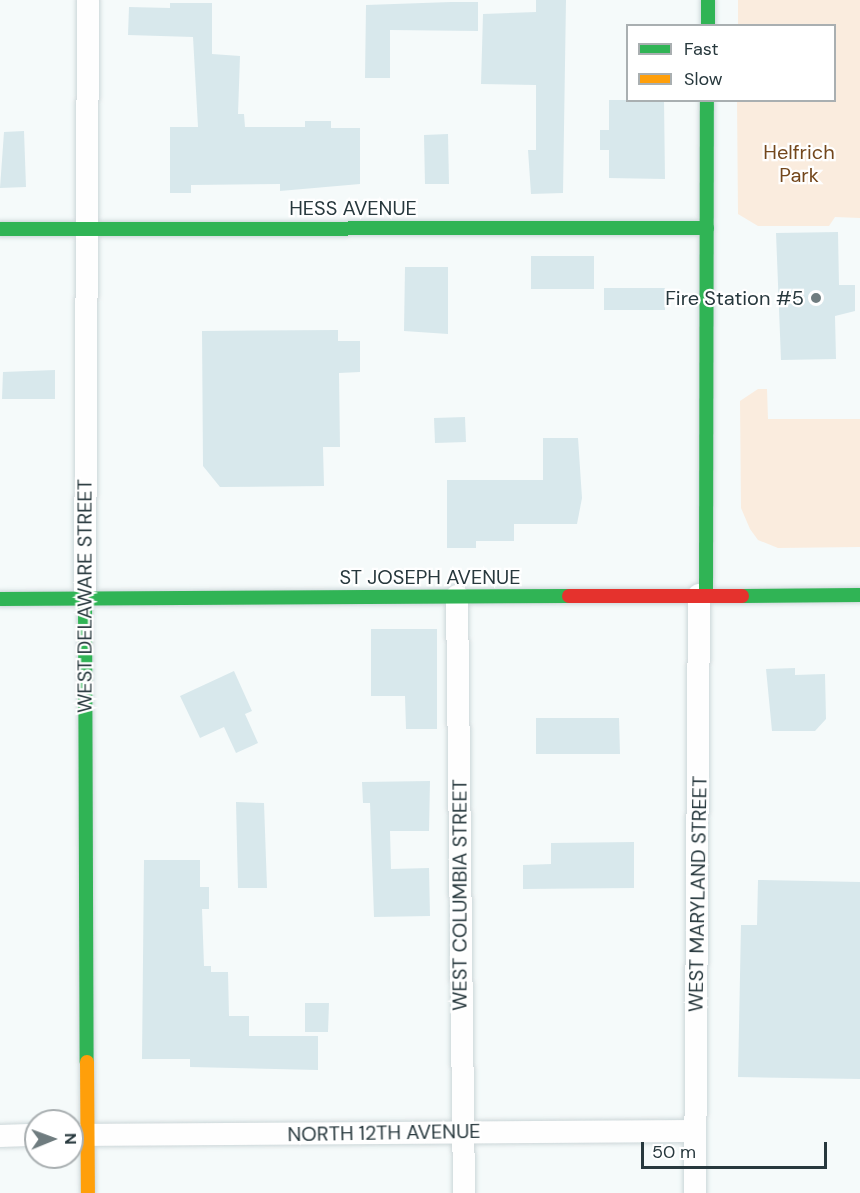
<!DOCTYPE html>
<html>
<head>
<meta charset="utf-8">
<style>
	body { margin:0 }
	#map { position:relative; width:860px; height:1193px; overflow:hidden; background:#f5fafa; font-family:"DM Sans",sans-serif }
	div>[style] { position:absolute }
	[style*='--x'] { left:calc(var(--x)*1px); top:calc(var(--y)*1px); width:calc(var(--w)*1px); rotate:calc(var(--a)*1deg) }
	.green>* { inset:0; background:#faecde }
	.building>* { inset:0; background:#d8e8ec }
	.roads { filter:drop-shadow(0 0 2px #ccd6d8) drop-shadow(0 0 2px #ccd6d8) }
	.street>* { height:22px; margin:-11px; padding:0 11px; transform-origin:11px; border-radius:11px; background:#fefefe }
	.fast>* { height:14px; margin:-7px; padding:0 7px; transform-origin:7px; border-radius:7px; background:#30b455 }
	.slow>* { height:14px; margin:-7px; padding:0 7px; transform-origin:7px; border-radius:7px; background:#ff9f0a }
	.jam>* { height:14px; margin:-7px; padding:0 7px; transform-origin:7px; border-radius:7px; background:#e5322d }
	.dots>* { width:16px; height:16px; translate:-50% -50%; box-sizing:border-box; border:3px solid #fff; border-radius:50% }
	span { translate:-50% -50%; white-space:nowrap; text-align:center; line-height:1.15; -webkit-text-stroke:4.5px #fff; paint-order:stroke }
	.park-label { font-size:20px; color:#73471c }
	.street-label { font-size:20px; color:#27383d }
	.poi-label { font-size:20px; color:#27383d }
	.right { translate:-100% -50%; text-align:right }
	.legend { position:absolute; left:626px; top:24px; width:210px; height:78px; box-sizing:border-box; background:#fff; border:2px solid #a9afb1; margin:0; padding:8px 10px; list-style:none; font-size:18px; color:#27383d }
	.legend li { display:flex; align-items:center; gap:12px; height:30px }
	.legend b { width:30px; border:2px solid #a9afb1 }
	.north { position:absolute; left:24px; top:1109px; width:60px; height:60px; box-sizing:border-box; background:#fff; border:2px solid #a9afb1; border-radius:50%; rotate:89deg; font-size:16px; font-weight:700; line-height:24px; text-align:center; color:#27383d }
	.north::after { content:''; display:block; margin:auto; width:21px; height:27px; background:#6f7c7f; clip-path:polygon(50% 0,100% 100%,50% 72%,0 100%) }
	.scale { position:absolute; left:641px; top:1142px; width:186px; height:27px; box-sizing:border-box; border:3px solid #27383d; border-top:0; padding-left:8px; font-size:18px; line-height:21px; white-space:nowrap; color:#27383d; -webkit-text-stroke:4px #fff; paint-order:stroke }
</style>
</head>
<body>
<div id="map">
	<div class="green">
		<div style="clip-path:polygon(738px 0,860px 0,860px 218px,835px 217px,829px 226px,758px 226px,738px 214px,737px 101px,834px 100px,834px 26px,738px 25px)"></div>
		<div style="clip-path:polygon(758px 389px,767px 389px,768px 419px,860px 419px,860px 547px,778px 548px,758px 540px,750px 529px,741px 508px,740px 401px)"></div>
	</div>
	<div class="building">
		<div style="clip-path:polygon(536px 0,566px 0,563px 193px,531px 194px,528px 150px,536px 150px,536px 85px,481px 84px,483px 14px,536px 12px)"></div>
		<div style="clip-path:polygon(451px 2px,478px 2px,478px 31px,390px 30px,390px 78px,365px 78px,366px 5px)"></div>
		<div style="clip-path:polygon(170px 3px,212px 3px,212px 54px,240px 56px,238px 114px,244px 114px,245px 127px,305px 127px,305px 121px,331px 121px,331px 128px,360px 128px,360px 184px,280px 191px,280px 184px,191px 185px,191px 193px,170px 193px,170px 127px,198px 127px,193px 37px,128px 35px,129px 7px,170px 8px)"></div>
		<div style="clip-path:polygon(609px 100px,664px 100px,665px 179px,609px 178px,609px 150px,600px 150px,600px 130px,609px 130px)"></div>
		<div style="clip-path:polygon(24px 131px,26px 187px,0 188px,4px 132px)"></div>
		<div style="clip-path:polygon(448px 134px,449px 184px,425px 184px,424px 135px)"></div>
		<div style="clip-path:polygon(838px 232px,839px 285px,855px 285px,855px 311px,835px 316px,836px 359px,781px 360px,776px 233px)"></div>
		<div style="clip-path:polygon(531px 256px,594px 256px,594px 289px,531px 289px)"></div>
		<div style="clip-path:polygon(405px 267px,448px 267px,448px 334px,404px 331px)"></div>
		<div style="clip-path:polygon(604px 288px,665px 288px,665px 310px,604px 310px)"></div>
		<div style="clip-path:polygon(338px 330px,338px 341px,360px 341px,360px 372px,339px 373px,340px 447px,323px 447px,324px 486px,220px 487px,203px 466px,202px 331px)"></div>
		<div style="clip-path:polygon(55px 370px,55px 399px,2px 399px,3px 372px)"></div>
		<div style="clip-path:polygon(465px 417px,466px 442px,435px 443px,434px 418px)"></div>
		<div style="clip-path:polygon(543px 438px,578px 438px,582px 498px,577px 524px,514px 524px,514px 541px,476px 541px,476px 548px,447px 548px,447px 480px,543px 480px)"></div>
		<div style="clip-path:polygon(371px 629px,437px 629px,437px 729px,406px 729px,405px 696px,371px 696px)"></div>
		<div style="clip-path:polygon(795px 668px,795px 675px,825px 674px,826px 719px,815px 731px,772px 731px,766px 669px)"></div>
		<div style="clip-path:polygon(234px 671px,252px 711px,245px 714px,258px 743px,236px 753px,224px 727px,200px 738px,180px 696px)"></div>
		<div style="clip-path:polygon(536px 718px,619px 718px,620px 754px,536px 754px)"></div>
		<div style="clip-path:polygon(430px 781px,429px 831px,390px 831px,391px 869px,429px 868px,430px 916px,374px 917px,370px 803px,363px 803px,362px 782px)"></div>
		<div style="clip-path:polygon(236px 802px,264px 803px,267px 888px,238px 888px)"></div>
		<div style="clip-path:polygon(634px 842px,634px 888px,523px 889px,523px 865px,551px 864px,551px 843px)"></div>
		<div style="clip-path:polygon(144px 860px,200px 860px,200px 887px,209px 887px,209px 909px,202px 909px,204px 966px,211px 966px,211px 972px,228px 972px,229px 1016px,249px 1016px,249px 1036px,318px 1036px,318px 1070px,190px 1067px,190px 1059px,142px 1059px)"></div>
		<div style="clip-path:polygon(758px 880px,860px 882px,860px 1079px,738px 1077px,741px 925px,757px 925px)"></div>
		<div style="clip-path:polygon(305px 1003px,329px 1003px,328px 1032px,305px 1032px)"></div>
	</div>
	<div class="roads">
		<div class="street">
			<div style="--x:457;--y:596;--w:597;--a:89.33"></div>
			<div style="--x:85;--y:599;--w:599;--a:-89.71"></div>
			<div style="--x:73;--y:1135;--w:622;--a:-0.37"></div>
			<div style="--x:0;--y:1136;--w:36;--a:-2"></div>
			<div style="--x:695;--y:1193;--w:598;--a:-89.62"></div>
		</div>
		<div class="fast">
			<div style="--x:708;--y:0;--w:26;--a:90"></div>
			<div style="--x:0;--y:229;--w:707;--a:-0.08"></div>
			<div style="--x:706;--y:595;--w:495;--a:-89.9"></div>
			<div style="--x:742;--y:596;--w:118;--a:-0.5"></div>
			<div style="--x:0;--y:599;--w:569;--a:-0.3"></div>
			<div style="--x:85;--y:599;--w:463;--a:89.8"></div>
		</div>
		<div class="slow">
			<div style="--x:87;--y:1062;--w:131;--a:89.6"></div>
		</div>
		<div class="jam">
			<div style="--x:569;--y:596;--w:173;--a:0"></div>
		</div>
	</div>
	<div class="dots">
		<div style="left:816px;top:298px;background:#6f7c7f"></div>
	</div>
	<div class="park-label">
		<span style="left:799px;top:164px">Helfrich<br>Park</span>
	</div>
	<div class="street-label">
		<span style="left:353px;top:208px">HESS AVENUE</span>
		<span style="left:430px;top:577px">ST JOSEPH AVENUE</span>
		<span style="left:85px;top:596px;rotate:-90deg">WEST DELAWARE STREET</span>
		<span style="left:698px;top:894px;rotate:-89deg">WEST MARYLAND STREET</span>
		<span style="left:460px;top:895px;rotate:-90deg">WEST COLUMBIA STREET</span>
		<span style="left:384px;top:1133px;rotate:-1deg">NORTH 12TH AVENUE</span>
	</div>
	<div class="poi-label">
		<span class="right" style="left:804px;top:298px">Fire Station #5</span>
	</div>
	<ul class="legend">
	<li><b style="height:8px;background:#30b455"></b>Fast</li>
	<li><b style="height:8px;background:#ff9f0a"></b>Slow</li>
	</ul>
	<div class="north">N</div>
	<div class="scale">50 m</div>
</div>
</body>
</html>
